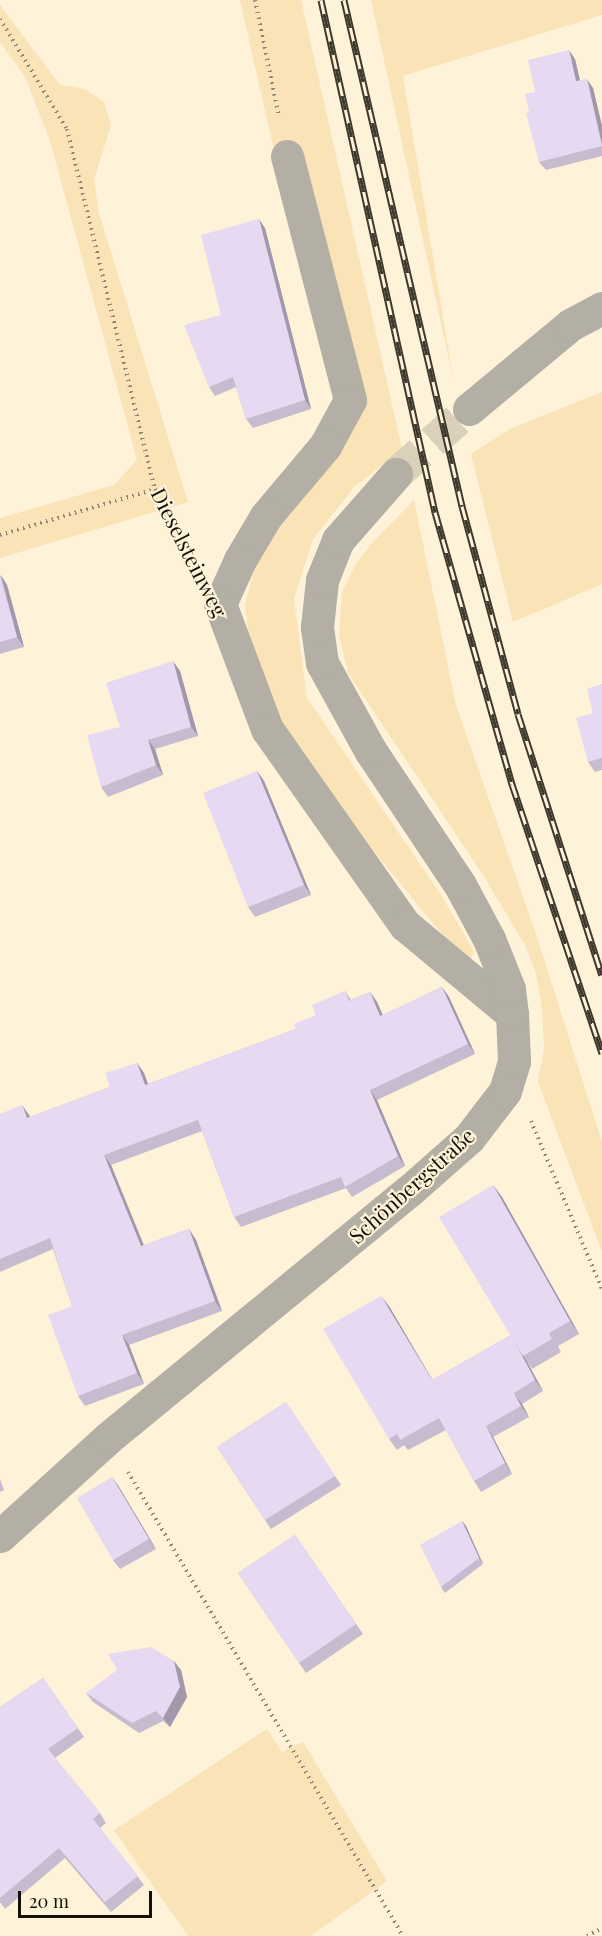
<!DOCTYPE html>
<html>
<head>
<meta charset="utf-8">
<style>
	body { margin:0 }
	#map { position:relative; width:602px; height:1936px; overflow:hidden; background:#fef2d9; font-family:"Playfair Display",serif }
	div>[style] { position:absolute }
	[style*='--x'] { left:calc(var(--x)*1px); top:calc(var(--y)*1px); width:calc(var(--w)*1px); rotate:calc(var(--a)*1deg) }
	.green>* { inset:0; background:#f9e3b7 }
	.street-tunnel>* { height:33px; margin-top:-16.5px; transform-origin:0; background:repeating-linear-gradient(90deg,#dbd0ba 0 33px,transparent 0 49px) }
	.path>* { height:4px; margin-top:-2px; transform-origin:0; background:repeating-linear-gradient(90deg,#8e8675 0 1.5px,transparent 0 6px) }
	.street>* { height:33px; margin:-16.5px; padding:0 16.5px; transform-origin:16.5px; border-radius:16.5px; background:#b3afa4 }
	.rail>* { height:7px; margin-top:-3.5px; transform-origin:0; background:repeating-linear-gradient(90deg,#fef2d9 0 14px,#3e382d 0 28px); box-sizing:border-box; border-block:2px solid #3e382d }
	.wall>* { inset:0; background:#c7bbcf }
	.shaded-wall>* { inset:0; background:#a298a9 }
	.building>* { inset:0; background:#e7d9f1 }
	span { translate:-50% -50%; white-space:nowrap; text-align:center; line-height:1.15; -webkit-text-stroke:4.5px #fef2d9; paint-order:stroke }
	.street-label { font-size:21px; color:#161209 }
	.scale { position:absolute; left:18px; top:1891px; width:134px; height:27px; box-sizing:border-box; border:3px solid #161209; border-top:0; padding-left:8px; font-size:18px; line-height:21px; white-space:nowrap; color:#161209; -webkit-text-stroke:4px #fef2d9; paint-order:stroke }
</style>
</head>
<body>
<div id="map">
	<div class="green">
		<div style="clip-path:polygon(240px 0,301px 0,402px 449px,354px 487px,313px 539px,294px 599px,307px 698px,441px 895px,471px 946px,474px 953px,469px 960px,458px 954px,287px 745px,249px 642px,245px 604px,255px 567px,274px 524px,358px 410px,276px 159px)"></div>
		<div style="clip-path:polygon(371px 0,602px 0,602px 15px,403px 76px,454px 383px)"></div>
		<div style="clip-path:polygon(0 5px,60px 85px,85px 89px,104px 102px,111px 125px,94px 180px,99px 213px,188px 502px,0 558px,0 518px,114px 485px,137px 460px,50px 141px,25px 77px,0 42px)"></div>
		<div style="clip-path:polygon(602px 392px,602px 584px,513px 622px,471px 454px,510px 429px)"></div>
		<div style="clip-path:polygon(414px 500px,456px 705px,537px 937px,602px 1142px,602px 1252px,538px 1082px,544px 1048px,542px 1006px,535px 970px,525px 945px,483px 875px,348px 673px,339px 635px,342px 594px,355px 565px,373px 542px)"></div>
		<div style="clip-path:polygon(267px 1729px,282px 1752px,303px 1742px,387px 1881px,311px 1936px,188px 1936px,114px 1830px)"></div>
	</div>
	<div class="street-tunnel">
		<div style="--x:396;--y:474;--w:98;--a:-41.7"></div>
	</div>
	<div class="path">
		<div style="--x:255;--y:0;--w:119;--a:78.4"></div>
		<div style="--x:0;--y:19;--w:129;--a:58.7"></div>
		<div style="--x:67;--y:129;--w:371;--a:76.3"></div>
		<div style="--x:155;--y:489;--w:81;--a:60.6"></div>
		<div style="--x:0;--y:535;--w:162;--a:-16.5"></div>
		<div style="--x:531;--y:1121;--w:182;--a:67.1"></div>
		<div style="--x:128;--y:1472;--w:539;--a:59.35"></div>
		<div style="--x:587;--y:1936;--w:17;--a:-28"></div>
	</div>
	<div class="street">
		<div style="--x:287;--y:156;--w:252;--a:75.5"></div>
		<div style="--x:350;--y:400;--w:52;--a:118.5"></div>
		<div style="--x:325;--y:446;--w:92;--a:130.1"></div>
		<div style="--x:266;--y:516;--w:51;--a:120.6"></div>
		<div style="--x:240;--y:560;--w:48;--a:114.4"></div>
		<div style="--x:220;--y:604;--w:134;--a:69.4"></div>
		<div style="--x:267;--y:729;--w:240;--a:54.9"></div>
		<div style="--x:405;--y:925;--w:139;--a:39.8"></div>
		<div style="--x:469;--y:409;--w:131;--a:-39.7"></div>
		<div style="--x:570;--y:325;--w:36;--a:-28"></div>
		<div style="--x:0;--y:1536;--w:146;--a:-42.2"></div>
		<div style="--x:108;--y:1438;--w:389;--a:-39.4"></div>
		<div style="--x:409;--y:1191;--w:80;--a:-41.5"></div>
		<div style="--x:469;--y:1138;--w:59;--a:-52.5"></div>
		<div style="--x:505;--y:1091;--w:31;--a:-73"></div>
		<div style="--x:514;--y:1061;--w:47;--a:-92.4"></div>
		<div style="--x:512;--y:1014;--w:25;--a:-97"></div>
		<div style="--x:509;--y:989;--w:54;--a:-111.8"></div>
		<div style="--x:489;--y:939;--w:61;--a:-118.2"></div>
		<div style="--x:460;--y:885;--w:162;--a:-123.7"></div>
		<div style="--x:370;--y:750;--w:99;--a:-118.9"></div>
		<div style="--x:322;--y:663;--w:36;--a:-98"></div>
		<div style="--x:317;--y:627;--w:47;--a:-83.9"></div>
		<div style="--x:322;--y:580;--w:43;--a:-68.2"></div>
		<div style="--x:338;--y:540;--w:88;--a:-48.7"></div>
	</div>
	<div class="rail">
		<div style="--x:321;--y:0;--w:525;--a:77.45"></div>
		<div style="--x:435;--y:512;--w:283;--a:74.2"></div>
		<div style="--x:512;--y:784;--w:284;--a:71.5"></div>
		<div style="--x:344;--y:0;--w:520;--a:76.87"></div>
		<div style="--x:462;--y:506;--w:215;--a:74.9"></div>
		<div style="--x:518;--y:714;--w:274;--a:72.2"></div>
	</div>
	<div class="wall">
		<div style="clip-path:polygon(575px 59px,580px 80px,593px 88px,602px 126px,602px 156px,546px 170px,539px 162px,529px 112px,535px 92px)"></div>
		<div style="clip-path:polygon(265px 228px,311px 409px,253px 428px,246px 419px,236px 387px,215px 396px,209px 387px,221px 315px)"></div>
		<div style="clip-path:polygon(0 575px,7px 585px,24px 647px,0 654px)"></div>
		<div style="clip-path:polygon(180px 671px,198px 736px,155px 749px,163px 775px,108px 797px,101px 787px,120px 727px)"></div>
		<div style="clip-path:polygon(602px 684px,602px 770px,595px 772px,588px 762px)"></div>
		<div style="clip-path:polygon(257px 771px,264px 781px,311px 895px,255px 917px,248px 907px)"></div>
		<div style="clip-path:polygon(442px 987px,449px 997px,475px 1054px,377px 1100px,405px 1166px,352px 1197px,346px 1188px,241px 1227px,234px 1217px,202px 1131px,111px 1165px,144px 1245px,189px 1229px,196px 1240px,222px 1311px,129px 1345px,144px 1384px,85px 1406px,78px 1396px,72px 1306px,53px 1249px,0 1272px,0 1114px,29px 1115px,30px 1117px,110px 1087px,137px 1063px,144px 1073px,148px 1084px,296px 1029px,316px 1015px,345px 991px,351px 1000px,370px 992px,377px 1002px,383px 1015px)"></div>
		<div style="clip-path:polygon(493px 1185px,502px 1197px,579px 1334px,558px 1346px,561px 1352px,532px 1369px,526px 1360px,543px 1391px,522px 1404px,529px 1417px,493px 1437px,512px 1474px,481px 1492px,474px 1481px,446px 1430px,408px 1450px,404px 1445px,397px 1450px,389px 1439px,389px 1306px,432px 1380px,511px 1335px)"></div>
		<div style="clip-path:polygon(286px 1402px,341px 1485px,271px 1529px,217px 1447px)"></div>
		<div style="clip-path:polygon(112px 1477px,119px 1487px,156px 1549px,120px 1569px,113px 1560px)"></div>
		<div style="clip-path:polygon(0 1479px,4px 1490px,0 1492px)"></div>
		<div style="clip-path:polygon(462px 1521px,466px 1526px,483px 1564px,445px 1593px,441px 1587px)"></div>
		<div style="clip-path:polygon(295px 1535px,363px 1634px,306px 1673px,238px 1573px)"></div>
		<div style="clip-path:polygon(181px 1670px,187px 1697px,170px 1727px,163px 1721px,139px 1733px,93px 1702px,86px 1693px)"></div>
		<div style="clip-path:polygon(43px 1678px,84px 1737px,55px 1758px,100px 1813px,106px 1823px,100px 1828px,144px 1885px,111px 1912px,65px 1858px,5px 1909px,0 1902px,0 1707px)"></div>
	</div>
	<div class="shaded-wall">
		<div style="clip-path:polygon(569px 50px,575px 59px,582px 90px,576px 81px)"></div>
		<div style="clip-path:polygon(587px 79px,593px 88px,602px 126px,602px 144px)"></div>
		<div style="clip-path:polygon(259px 219px,265px 228px,311px 409px,305px 400px)"></div>
		<div style="clip-path:polygon(1px 575px,7px 585px,24px 647px,17px 637px)"></div>
		<div style="clip-path:polygon(173px 661px,180px 671px,198px 736px,191px 727px)"></div>
		<div style="clip-path:polygon(148px 740px,155px 749px,163px 775px,156px 765px)"></div>
		<div style="clip-path:polygon(257px 771px,264px 781px,311px 895px,304px 885px)"></div>
		<div style="clip-path:polygon(442px 987px,449px 997px,475px 1054px,468px 1044px)"></div>
		<div style="clip-path:polygon(370px 992px,377px 1002px,387px 1026px,380px 1016px)"></div>
		<div style="clip-path:polygon(137px 1063px,144px 1073px,152px 1095px,145px 1085px)"></div>
		<div style="clip-path:polygon(370px 1090px,377px 1100px,405px 1166px,398px 1156px)"></div>
		<div style="clip-path:polygon(22px 1105px,29px 1115px,34px 1128px,27px 1118px)"></div>
		<div style="clip-path:polygon(104px 1155px,111px 1165px,148px 1256px,141px 1246px)"></div>
		<div style="clip-path:polygon(493px 1185px,502px 1197px,579px 1334px,570px 1321px)"></div>
		<div style="clip-path:polygon(189px 1229px,196px 1240px,222px 1311px,215px 1301px)"></div>
		<div style="clip-path:polygon(381px 1296px,389px 1306px,439px 1391px,432px 1380px)"></div>
		<div style="clip-path:polygon(122px 1335px,129px 1345px,144px 1384px,137px 1373px)"></div>
		<div style="clip-path:polygon(511px 1335px,526px 1360px,543px 1391px,535px 1380px)"></div>
		<div style="clip-path:polygon(514px 1393px,522px 1404px,529px 1417px,521px 1406px)"></div>
		<div style="clip-path:polygon(486px 1426px,493px 1437px,512px 1474px,505px 1463px)"></div>
		<div style="clip-path:polygon(112px 1477px,119px 1487px,156px 1549px,149px 1539px)"></div>
		<div style="clip-path:polygon(462px 1521px,466px 1526px,483px 1564px,479px 1558px)"></div>
		<div style="clip-path:polygon(174px 1661px,181px 1670px,187px 1697px,170px 1727px,163px 1718px)"></div>
	</div>
	<div class="building">
		<div style="clip-path:polygon(569px 50px,576px 81px,587px 79px,602px 146px,539px 162px,526px 113px,529px 112px,525px 94px,535px 92px,528px 60px)"></div>
		<div style="clip-path:polygon(259px 219px,305px 400px,246px 419px,233px 377px,209px 387px,184px 325px,221px 315px,201px 235px)"></div>
		<div style="clip-path:polygon(0 575px,17px 637px,0 642px)"></div>
		<div style="clip-path:polygon(173px 661px,191px 727px,148px 740px,156px 765px,101px 787px,87px 735px,120px 727px,106px 683px)"></div>
		<div style="clip-path:polygon(602px 684px,602px 758px,588px 762px,576px 718px,593px 713px,587px 689px)"></div>
		<div style="clip-path:polygon(257px 771px,304px 885px,248px 907px,203px 793px)"></div>
		<div style="clip-path:polygon(442px 987px,468px 1044px,370px 1090px,398px 1156px,345px 1187px,341px 1177px,234px 1217px,198px 1120px,104px 1155px,141px 1246px,189px 1229px,215px 1301px,122px 1335px,137px 1373px,78px 1396px,48px 1315px,72px 1306px,50px 1238px,0 1259px,0 1114px,22px 1105px,27px 1118px,110px 1087px,105px 1073px,137px 1063px,145px 1085px,296px 1029px,294px 1024px,316px 1015px,312px 1005px,345px 991px,349px 1001px,370px 992px,380px 1016px)"></div>
		<div style="clip-path:polygon(493px 1185px,570px 1321px,549px 1333px,552px 1339px,523px 1356px,439px 1217px)"></div>
		<div style="clip-path:polygon(381px 1296px,432px 1380px,511px 1335px,535px 1380px,514px 1393px,521px 1406px,486px 1426px,505px 1463px,474px 1481px,439px 1418px,400px 1440px,397px 1434px,389px 1439px,323px 1329px)"></div>
		<div style="clip-path:polygon(286px 1402px,335px 1476px,265px 1520px,217px 1447px)"></div>
		<div style="clip-path:polygon(112px 1477px,149px 1539px,113px 1560px,77px 1498px)"></div>
		<div style="clip-path:polygon(462px 1521px,479px 1558px,441px 1587px,420px 1545px)"></div>
		<div style="clip-path:polygon(295px 1535px,356px 1624px,299px 1663px,238px 1573px)"></div>
		<div style="clip-path:polygon(151px 1647px,174px 1661px,180px 1687px,163px 1718px,156px 1711px,132px 1723px,86px 1693px,117px 1670px,108px 1654px)"></div>
		<div style="clip-path:polygon(43px 1678px,78px 1728px,48px 1749px,100px 1813px,93px 1819px,138px 1876px,105px 1902px,59px 1848px,0 1898px,0 1707px)"></div>
	</div>
	<div class="street-label">
		<span style="left:190px;top:552px;rotate:63deg">Dieselsteinweg</span>
		<span style="left:411px;top:1185px;rotate:-42deg">Schönbergstraße</span>
	</div>
	<div class="scale">20 m</div>
</div>
</body>
</html>
